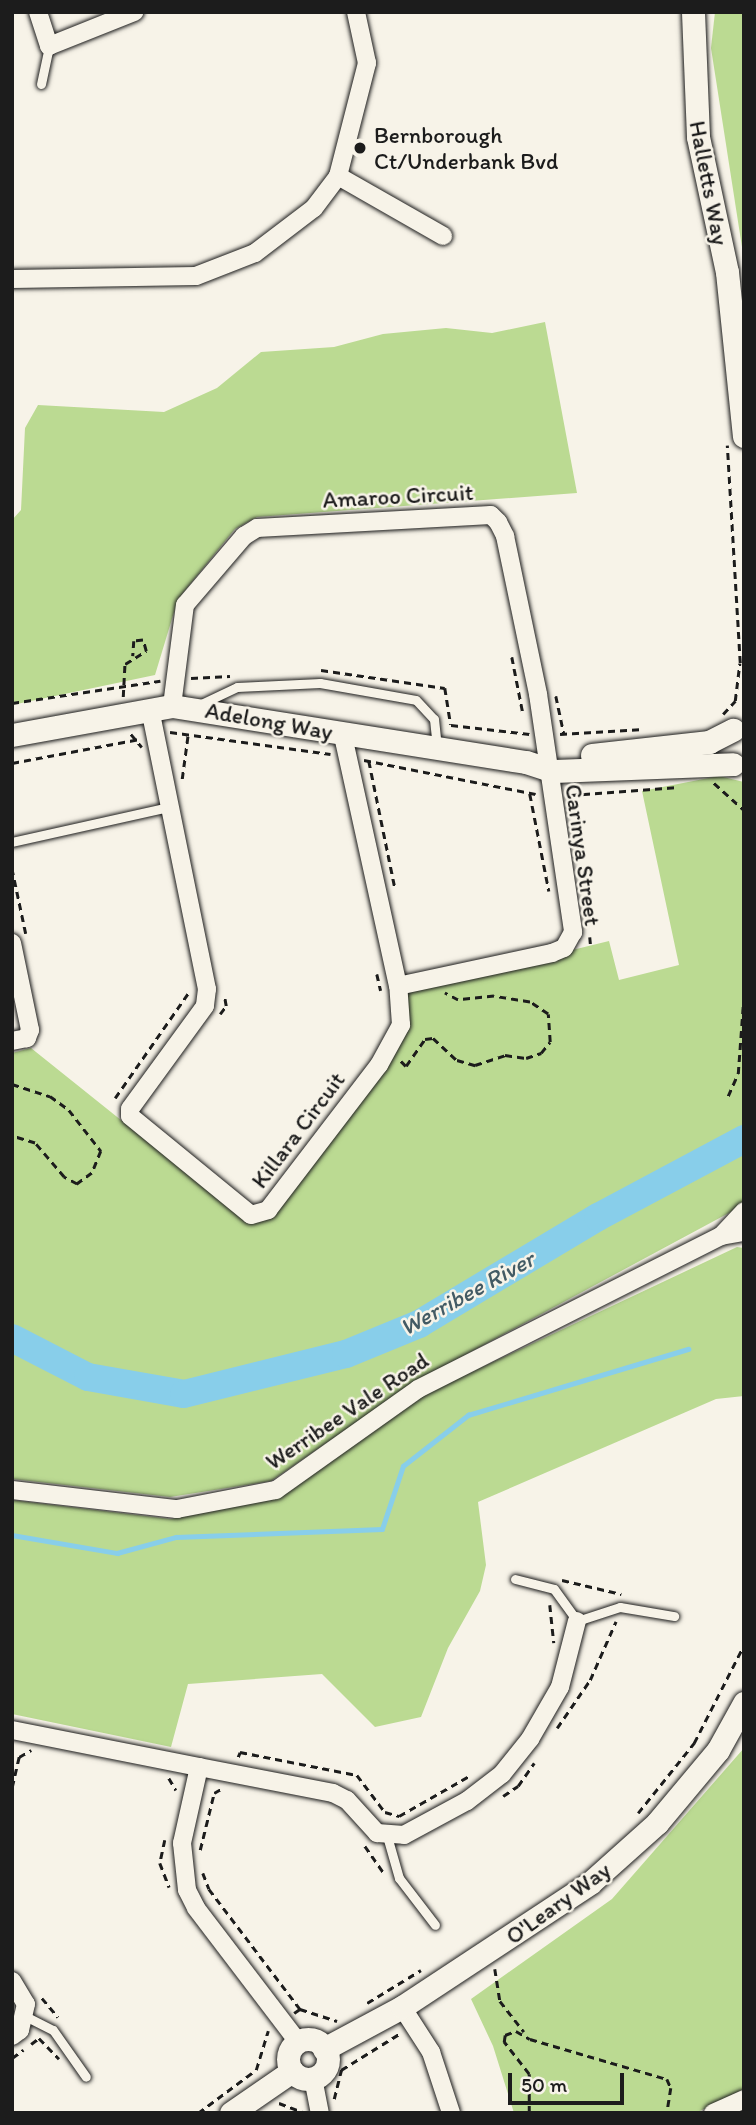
<!DOCTYPE html>
<html>
<head>
<meta charset="utf-8">
<style>
	body { margin:0 }
	#map { position:relative; width:756px; height:2125px; overflow:hidden; background:#f7f3e8; font-family:Itim,sans-serif }
	div>[style] { position:absolute }
	[style*='--x'] { left:calc(var(--x)*1px); top:calc(var(--y)*1px); width:calc(var(--w)*1px); rotate:calc(var(--a)*1deg) }
	.green>* { inset:0; background:#bbda92 }
	.stream>* { height:4.5px; margin:-2.25px; padding:0 2.25px; transform-origin:2.25px; border-radius:2.25px; background:#88ceea }
	.river>* { height:28px; margin:-14px; padding:0 14px; transform-origin:14px; border-radius:14px; background:#88ceea }
	.path>* { height:2.5px; margin-top:-1.25px; transform-origin:0; background:repeating-linear-gradient(90deg,#1c1c1c 0 7px,transparent 0 12px) }
	.roads { filter:drop-shadow(0 0 2px #1c1c1c) drop-shadow(0 0 2px #1c1c1c) }
	.service>* { height:9px; margin:-4.5px; padding:0 4.5px; transform-origin:4.5px; border-radius:4.5px; background:#f7f3e8 }
	.minor>* { height:18px; margin:-9px; padding:0 9px; transform-origin:9px; border-radius:9px; background:#f7f3e8 }
	.tertiary>* { height:23px; margin:-11.5px; padding:0 11.5px; transform-origin:11.5px; border-radius:11.5px; background:#f7f3e8 }
	.tertiary>.ring { margin:-11.5px; padding:0; box-sizing:content-box; background:none; border:23px solid #f7f3e8; border-radius:50% }
	.dots>* { width:19px; height:19px; translate:-50% -50%; box-sizing:border-box; border:4px solid #f7f3e8; border-radius:50% }
	span { translate:-50% -50%; white-space:nowrap; text-align:center; line-height:1.15; -webkit-text-stroke:5px #f7f3e8; paint-order:stroke }
	.poi-label { font-size:23px; color:#1c1c1c }
	.left { translate:0 -50%; text-align:left }
	.street-label { font-size:23px; color:#1c1c1c }
	.water-label { font-size:24px; color:#425a64; font-style:italic }
	.frame { position:absolute; inset:0; border:14px solid #1c1c1c; pointer-events:none }
	.scale { position:absolute; left:508px; top:2073px; width:116px; height:32px; box-sizing:border-box; border:4px solid #1c1c1c; border-top:0; padding-left:9px; font-size:21px; line-height:24px; white-space:nowrap; color:#1c1c1c; -webkit-text-stroke:5px #f7f3e8; paint-order:stroke }
</style>
</head>
<body>
<div id="map">
	<div class="green">
		<div style="clip-path:polygon(715px 12px,744px 12px,744px 260px,711px 48px)"></div>
		<div style="clip-path:polygon(545px 322px,577px 493px,257px 517px,235px 529px,178px 599px,155px 675px,12px 705px,12px 520px,21px 510px,25px 428px,38px 405px,164px 412px,217px 388px,261px 352px,334px 347px,383px 334px,446px 328px,492px 333px)"></div>
		<div style="clip-path:polygon(719px 776px,744px 782px,744px 1200px,740px 1207px,415px 1382px,271px 1481px,170px 1497px,12px 1479px,12px 1053px,31px 1048px,247px 1221px,387px 1069px,410px 1026px,405px 991px,609px 941px,619px 980px,679px 965px,642px 791px)"></div>
		<div style="clip-path:polygon(737px 1247px,744px 1248px,744px 1396px,716px 1399px,478px 1502px,486px 1565px,480px 1591px,448px 1648px,421px 1717px,375px 1727px,322px 1674px,188px 1684px,171px 1747px,12px 1714px,12px 1500px,171px 1519px,276px 1498px,423px 1395px)"></div>
		<div style="clip-path:polygon(744px 1748px,744px 2089px,696px 2113px,514px 2113px,493px 2046px,471px 1999px,612px 1899px)"></div>
	</div>
	<div class="stream">
		<div style="--x:12;--y:1535;--w:107;--a:9.7"></div>
		<div style="--x:117;--y:1553;--w:61;--a:-15.2"></div>
		<div style="--x:176;--y:1537;--w:206;--a:-2.2"></div>
		<div style="--x:382;--y:1529;--w:66;--a:-71.6"></div>
		<div style="--x:403;--y:1466;--w:83;--a:-38.1"></div>
		<div style="--x:468;--y:1415;--w:230;--a:-16.7"></div>
	</div>
	<div class="river">
		<div style="--x:12;--y:1338;--w:85;--a:27.2"></div>
		<div style="--x:88;--y:1377;--w:97;--a:10"></div>
		<div style="--x:184;--y:1394;--w:167;--a:-13.9"></div>
		<div style="--x:346;--y:1354;--w:79;--a:-22.3"></div>
		<div style="--x:419;--y:1324;--w:209;--a:-30.9"></div>
		<div style="--x:598;--y:1217;--w:166;--a:-28.1"></div>
	</div>
	<div class="path">
		<div style="--x:512;--y:657;--w:57;--a:78.9"></div>
		<div style="--x:321;--y:670;--w:125;--a:8.3"></div>
		<div style="--x:445;--y:688;--w:37;--a:81"></div>
		<div style="--x:451;--y:725;--w:79;--a:6.6"></div>
		<div style="--x:191;--y:678;--w:39;--a:-3"></div>
		<div style="--x:556;--y:696;--w:39;--a:78"></div>
		<div style="--x:123;--y:697;--w:33;--a:-87"></div>
		<div style="--x:125;--y:664;--w:25;--a:-32"></div>
		<div style="--x:146;--y:651;--w:11;--a:-105"></div>
		<div style="--x:143;--y:640;--w:9;--a:174"></div>
		<div style="--x:134;--y:641;--w:15;--a:94"></div>
		<div style="--x:12;--y:703;--w:150;--a:-8.5"></div>
		<div style="--x:723;--y:714;--w:18;--a:-47"></div>
		<div style="--x:735;--y:701;--w:38;--a:-83"></div>
		<div style="--x:740;--y:663;--w:218;--a:-93.4"></div>
		<div style="--x:170;--y:732;--w:162;--a:7.8"></div>
		<div style="--x:131;--y:734;--w:17;--a:50"></div>
		<div style="--x:560;--y:734;--w:84;--a:-3.4"></div>
		<div style="--x:364;--y:760;--w:175;--a:11.2"></div>
		<div style="--x:369;--y:761;--w:130;--a:78.4"></div>
		<div style="--x:12;--y:763;--w:130;--a:-10.6"></div>
		<div style="--x:182;--y:779;--w:45;--a:-82.4"></div>
		<div style="--x:714;--y:783;--w:40;--a:42"></div>
		<div style="--x:530;--y:794;--w:99;--a:78.9"></div>
		<div style="--x:571;--y:795;--w:108;--a:-4.2"></div>
		<div style="--x:12;--y:868;--w:67;--a:78"></div>
		<div style="--x:590;--y:937;--w:11;--a:85"></div>
		<div style="--x:377;--y:974;--w:17;--a:77"></div>
		<div style="--x:220;--y:1014;--w:10;--a:-53"></div>
		<div style="--x:226;--y:1006;--w:11;--a:-100"></div>
		<div style="--x:401;--y:1061;--w:7;--a:45"></div>
		<div style="--x:406;--y:1066;--w:33;--a:-55"></div>
		<div style="--x:425;--y:1039;--w:8;--a:-7"></div>
		<div style="--x:433;--y:1038;--w:33;--a:43"></div>
		<div style="--x:457;--y:1060;--w:19;--a:16"></div>
		<div style="--x:475;--y:1065;--w:32;--a:-18"></div>
		<div style="--x:505;--y:1055;--w:21;--a:8"></div>
		<div style="--x:526;--y:1058;--w:16;--a:-18"></div>
		<div style="--x:541;--y:1053;--w:14;--a:-51"></div>
		<div style="--x:550;--y:1042;--w:28;--a:-94"></div>
		<div style="--x:548;--y:1014;--w:22;--a:-146"></div>
		<div style="--x:530;--y:1002;--w:36;--a:-171"></div>
		<div style="--x:494;--y:996;--w:36;--a:174"></div>
		<div style="--x:458;--y:1000;--w:15;--a:-152"></div>
		<div style="--x:12;--y:1084;--w:40;--a:18"></div>
		<div style="--x:50;--y:1096;--w:24;--a:36"></div>
		<div style="--x:69;--y:1110;--w:52;--a:52"></div>
		<div style="--x:101;--y:1151;--w:24;--a:112"></div>
		<div style="--x:92;--y:1173;--w:19;--a:144"></div>
		<div style="--x:77;--y:1184;--w:15;--a:-152"></div>
		<div style="--x:64;--y:1177;--w:45;--a:-130.5"></div>
		<div style="--x:35;--y:1143;--w:24;--a:-163"></div>
		<div style="--x:728;--y:1096;--w:24;--a:-66"></div>
		<div style="--x:738;--y:1074;--w:81;--a:-85.8"></div>
		<div style="--x:115;--y:1098;--w:129;--a:-55.1"></div>
		<div style="--x:562;--y:1580;--w:61;--a:13.3"></div>
		<div style="--x:550;--y:1605;--w:38;--a:84"></div>
		<div style="--x:557;--y:1728;--w:58;--a:-55.5"></div>
		<div style="--x:590;--y:1680;--w:64;--a:-66.2"></div>
		<div style="--x:238;--y:1757;--w:5;--a:-68"></div>
		<div style="--x:240;--y:1752;--w:119;--a:11.1"></div>
		<div style="--x:357;--y:1775;--w:46;--a:52.9"></div>
		<div style="--x:385;--y:1812;--w:15;--a:16"></div>
		<div style="--x:399;--y:1816;--w:83;--a:-29.7"></div>
		<div style="--x:169;--y:1778;--w:14;--a:60"></div>
		<div style="--x:12;--y:1787;--w:31;--a:-77"></div>
		<div style="--x:19;--y:1757;--w:14;--a:-30"></div>
		<div style="--x:503;--y:1796;--w:18;--a:-34"></div>
		<div style="--x:518;--y:1786;--w:28;--a:-55"></div>
		<div style="--x:638;--y:1813;--w:90;--a:-51.3"></div>
		<div style="--x:694;--y:1743;--w:110;--a:-63"></div>
		<div style="--x:165;--y:1840;--w:24;--a:102"></div>
		<div style="--x:160;--y:1863;--w:26;--a:69"></div>
		<div style="--x:365;--y:1846;--w:32;--a:55"></div>
		<div style="--x:200;--y:1850;--w:59;--a:-76.2"></div>
		<div style="--x:214;--y:1793;--w:8;--a:-30"></div>
		<div style="--x:203;--y:1873;--w:17;--a:69"></div>
		<div style="--x:209;--y:1889;--w:151;--a:52.8"></div>
		<div style="--x:495;--y:1969;--w:32;--a:81"></div>
		<div style="--x:500;--y:2001;--w:39;--a:52"></div>
		<div style="--x:42;--y:1998;--w:25;--a:50"></div>
		<div style="--x:367;--y:2003;--w:63;--a:-31.4"></div>
		<div style="--x:294;--y:2013;--w:7;--a:-34"></div>
		<div style="--x:300;--y:2009;--w:39;--a:18"></div>
		<div style="--x:31;--y:2044;--w:10;--a:-37"></div>
		<div style="--x:39;--y:2038;--w:29;--a:46"></div>
		<div style="--x:12;--y:2058;--w:14;--a:-36"></div>
		<div style="--x:334;--y:2099;--w:30;--a:-76"></div>
		<div style="--x:341;--y:2070;--w:68;--a:-31.8"></div>
		<div style="--x:279;--y:2103;--w:25;--a:21"></div>
		<div style="--x:198;--y:2113;--w:72;--a:-36.6"></div>
		<div style="--x:256;--y:2070;--w:41;--a:-72.9"></div>
		<div style="--x:529;--y:2113;--w:39;--a:-90"></div>
		<div style="--x:529;--y:2074;--w:41;--a:-128"></div>
		<div style="--x:504;--y:2042;--w:7;--a:-82"></div>
		<div style="--x:505;--y:2035;--w:12;--a:-20"></div>
		<div style="--x:516;--y:2031;--w:16;--a:30"></div>
		<div style="--x:530;--y:2039;--w:143;--a:16.3"></div>
		<div style="--x:667;--y:2079;--w:10;--a:66"></div>
		<div style="--x:671;--y:2088;--w:25;--a:99"></div>
	</div>
	<div class="roads">
		<div class="service">
			<div style="--x:41;--y:84;--w:39;--a:-78"></div>
			<div style="--x:199;--y:705;--w:42;--a:-25.3"></div>
			<div style="--x:237;--y:687;--w:83;--a:-2.8"></div>
			<div style="--x:320;--y:683;--w:97;--a:10"></div>
			<div style="--x:416;--y:700;--w:26;--a:47"></div>
			<div style="--x:434;--y:719;--w:29;--a:84"></div>
			<div style="--x:12;--y:842;--w:160;--a:-12.6"></div>
			<div style="--x:515;--y:1579;--w:40;--a:14.4"></div>
			<div style="--x:554;--y:1589;--w:39;--a:54"></div>
			<div style="--x:577;--y:1621;--w:45;--a:-18"></div>
			<div style="--x:620;--y:1607;--w:55;--a:9.5"></div>
			<div style="--x:387;--y:1836;--w:44;--a:74.1"></div>
			<div style="--x:399;--y:1878;--w:59;--a:52.5"></div>
			<div style="--x:25;--y:2016;--w:31;--a:27"></div>
			<div style="--x:53;--y:2030;--w:57;--a:54.9"></div>
		</div>
		<div class="minor">
			<div style="--x:38;--y:12;--w:36;--a:72"></div>
			<div style="--x:49;--y:46;--w:92;--a:-21.8"></div>
			<div style="--x:338;--y:176;--w:121;--a:29.7"></div>
			<div style="--x:12;--y:279;--w:184;--a:-0.9"></div>
			<div style="--x:196;--y:276;--w:63;--a:-21.3"></div>
			<div style="--x:255;--y:253;--w:74;--a:-37.3"></div>
			<div style="--x:314;--y:208;--w:40;--a:-53"></div>
			<div style="--x:338;--y:176;--w:117;--a:-75.6"></div>
			<div style="--x:367;--y:63;--w:52;--a:-102.2"></div>
			<div style="--x:172;--y:706;--w:102;--a:-82.7"></div>
			<div style="--x:185;--y:605;--w:91;--a:-49.5"></div>
			<div style="--x:244;--y:536;--w:15;--a:-32"></div>
			<div style="--x:257;--y:528;--w:234;--a:-3.2"></div>
			<div style="--x:491;--y:515;--w:10;--a:45"></div>
			<div style="--x:498;--y:522;--w:16;--a:63"></div>
			<div style="--x:505;--y:536;--w:161;--a:78.2"></div>
			<div style="--x:538;--y:694;--w:241;--a:81.6"></div>
			<div style="--x:573;--y:932;--w:18;--a:119"></div>
			<div style="--x:564;--y:948;--w:13;--a:157"></div>
			<div style="--x:552;--y:953;--w:157;--a:167.9"></div>
			<div style="--x:150;--y:709;--w:286;--a:78.5"></div>
			<div style="--x:207;--y:989;--w:17;--a:97"></div>
			<div style="--x:205;--y:1006;--w:127;--a:126.1"></div>
			<div style="--x:130;--y:1109;--w:7;--a:90"></div>
			<div style="--x:130;--y:1116;--w:156;--a:39.3"></div>
			<div style="--x:251;--y:1215;--w:18;--a:-16"></div>
			<div style="--x:268;--y:1210;--w:183;--a:-52.6"></div>
			<div style="--x:379;--y:1065;--w:46;--a:-61.2"></div>
			<div style="--x:401;--y:1025;--w:39;--a:-94"></div>
			<div style="--x:398;--y:986;--w:257;--a:-102.4"></div>
			<div style="--x:12;--y:943;--w:89;--a:78.3"></div>
			<div style="--x:30;--y:1030;--w:9;--a:111"></div>
			<div style="--x:27;--y:1038;--w:15;--a:169"></div>
			<div style="--x:721;--y:1236;--w:34;--a:-47"></div>
			<div style="--x:12;--y:1490;--w:166;--a:6.6"></div>
			<div style="--x:177;--y:1509;--w:101;--a:-10.9"></div>
			<div style="--x:276;--y:1490;--w:174;--a:-35.4"></div>
			<div style="--x:418;--y:1389;--w:339;--a:-26.8"></div>
			<div style="--x:721;--y:1236;--w:23;--a:-10"></div>
			<div style="--x:12;--y:1730;--w:191;--a:11.2"></div>
			<div style="--x:199;--y:1767;--w:78;--a:102.6"></div>
			<div style="--x:182;--y:1843;--w:47;--a:83.9"></div>
			<div style="--x:187;--y:1890;--w:20;--a:63"></div>
			<div style="--x:196;--y:1908;--w:168;--a:52.7"></div>
			<div style="--x:199;--y:1767;--w:136;--a:11"></div>
			<div style="--x:333;--y:1793;--w:16;--a:27"></div>
			<div style="--x:347;--y:1800;--w:45;--a:47.7"></div>
			<div style="--x:377;--y:1833;--w:27;--a:4"></div>
			<div style="--x:404;--y:1835;--w:72;--a:-28.4"></div>
			<div style="--x:467;--y:1801;--w:44;--a:-37.6"></div>
			<div style="--x:502;--y:1774;--w:45;--a:-51.3"></div>
			<div style="--x:530;--y:1739;--w:60;--a:-60"></div>
			<div style="--x:560;--y:1687;--w:68;--a:-75.6"></div>
			<div style="--x:12;--y:1981;--w:27;--a:59"></div>
			<div style="--x:26;--y:2004;--w:27;--a:103"></div>
			<div style="--x:20;--y:2030;--w:10;--a:143"></div>
			<div style="--x:402;--y:2007;--w:54;--a:57.2"></div>
			<div style="--x:431;--y:2052;--w:64;--a:71.8"></div>
			<div style="--x:313;--y:2078;--w:36;--a:79"></div>
			<div style="--x:713;--y:2113;--w:34;--a:-24"></div>
		</div>
		<div class="tertiary">
			<div style="--x:693;--y:12;--w:125;--a:87.7"></div>
			<div style="--x:698;--y:137;--w:138;--a:77.9"></div>
			<div style="--x:727;--y:272;--w:165;--a:84.1"></div>
			<div style="--x:12;--y:735;--w:163;--a:-10.3"></div>
			<div style="--x:172;--y:706;--w:358;--a:9"></div>
			<div style="--x:526;--y:762;--w:29;--a:18"></div>
			<div style="--x:554;--y:771;--w:179;--a:-2.2"></div>
			<div style="--x:592;--y:755;--w:118;--a:-6.3"></div>
			<div style="--x:709;--y:742;--w:27;--a:-27"></div>
			<div class="ring" style="left:288px;top:2039px;width:17px;height:17px"></div>
			<div style="--x:324;--y:2049;--w:89;--a:-28.3"></div>
			<div style="--x:402;--y:2007;--w:225;--a:-33.4"></div>
			<div style="--x:590;--y:1883;--w:90;--a:-41.8"></div>
			<div style="--x:657;--y:1823;--w:95;--a:-50.1"></div>
			<div style="--x:718;--y:1750;--w:54;--a:-61"></div>
			<div style="--x:231;--y:2113;--w:74;--a:-34.5"></div>
		</div>
	</div>
	<div class="dots">
		<div style="left:360px;top:148px;background:#1c1c1c"></div>
	</div>
	<div class="poi-label">
		<span class="left" style="left:374px;top:148px">Bernborough<br>Ct/Underbank Bvd</span>
	</div>
	<div class="street-label">
		<span style="left:709px;top:183px;rotate:79deg">Halletts Way</span>
		<span style="left:398px;top:496px;rotate:-3deg">Amaroo Circuit</span>
		<span style="left:269px;top:721px;rotate:10deg">Adelong Way</span>
		<span style="left:583px;top:855px;rotate:82deg">Carinya Street</span>
		<span style="left:298px;top:1130px;rotate:-53deg">Killara Circuit</span>
		<span style="left:347px;top:1411px;rotate:-34deg">Werribee Vale Road</span>
		<span style="left:558px;top:1903px;rotate:-36deg">O'Leary Way</span>
	</div>
	<div class="water-label">
		<span style="left:467px;top:1293px;rotate:-29deg">Werribee River</span>
	</div>
	<div class="frame"></div>
	<div class="scale">50 m</div>
</div>
</body>
</html>
